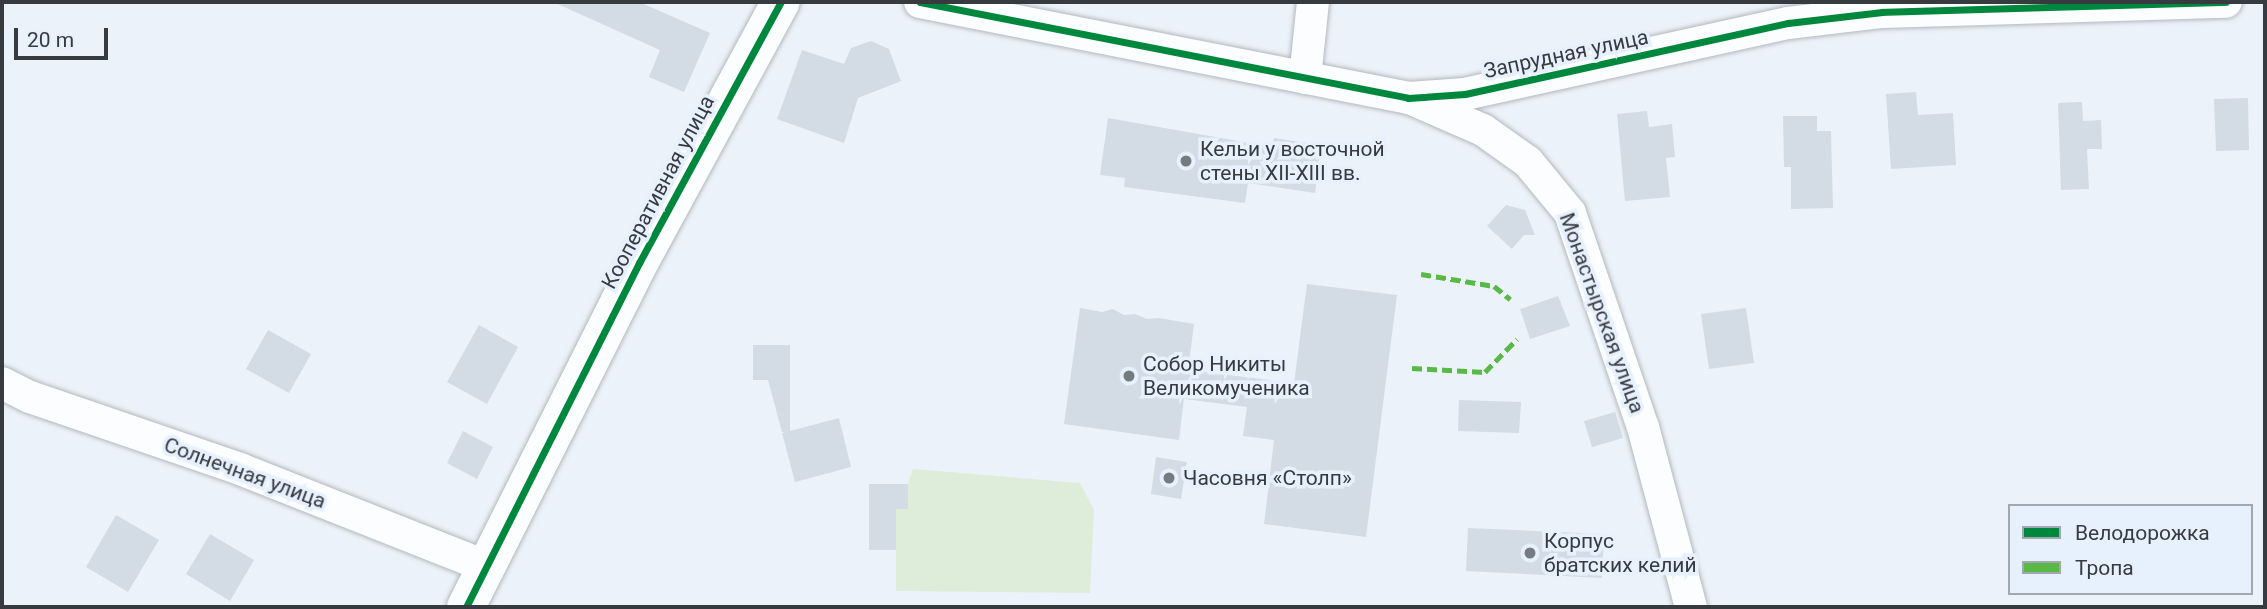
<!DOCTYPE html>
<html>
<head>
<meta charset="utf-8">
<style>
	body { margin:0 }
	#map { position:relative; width:2267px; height:609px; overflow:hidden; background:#ecf2f9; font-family:Roboto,sans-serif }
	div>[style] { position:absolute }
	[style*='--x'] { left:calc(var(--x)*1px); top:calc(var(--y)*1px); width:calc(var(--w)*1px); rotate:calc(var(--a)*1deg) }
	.green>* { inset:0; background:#deedd9 }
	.building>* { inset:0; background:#d3dbe5 }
	.roads { filter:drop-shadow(0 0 2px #b4b8be) drop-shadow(0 0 2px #b4b8be) }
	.minor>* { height:32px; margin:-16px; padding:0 16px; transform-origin:16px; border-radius:16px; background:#fcfdfe }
	.tertiary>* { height:38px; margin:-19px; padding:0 19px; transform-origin:19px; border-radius:19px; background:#fcfdfe }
	.quiet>* { height:5px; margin-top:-2.5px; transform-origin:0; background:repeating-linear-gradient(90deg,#58b947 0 10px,transparent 0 15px) }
	.cycleway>* { height:7px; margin:-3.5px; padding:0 3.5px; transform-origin:3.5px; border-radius:3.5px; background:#00873e }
	.dots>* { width:19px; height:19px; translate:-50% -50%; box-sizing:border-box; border:4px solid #e7f1fe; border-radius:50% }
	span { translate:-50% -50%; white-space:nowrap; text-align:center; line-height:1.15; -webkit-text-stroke:7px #e7f1fe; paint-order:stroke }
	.street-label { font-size:21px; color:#373b40 }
	.poi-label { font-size:21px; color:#373b40 }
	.left { translate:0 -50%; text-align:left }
	.frame { position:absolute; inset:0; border:4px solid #373b40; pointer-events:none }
	.legend { position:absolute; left:2008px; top:504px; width:245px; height:91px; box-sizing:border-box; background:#e7f1fe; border:2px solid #a1a8b2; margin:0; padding:9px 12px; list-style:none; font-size:21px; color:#373b40 }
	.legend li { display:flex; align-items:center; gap:14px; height:35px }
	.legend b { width:35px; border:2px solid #a1a8b2 }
	.scale { position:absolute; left:14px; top:28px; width:94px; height:32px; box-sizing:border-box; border:4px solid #373b40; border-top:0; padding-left:9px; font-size:21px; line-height:24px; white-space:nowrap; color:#373b40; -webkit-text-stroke:5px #e7f1fe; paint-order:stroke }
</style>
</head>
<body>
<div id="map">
	<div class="green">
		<div style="clip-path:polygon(913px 469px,1080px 483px,1094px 510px,1090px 593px,896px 591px,896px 509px,908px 509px,908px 484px)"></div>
	</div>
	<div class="building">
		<div style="clip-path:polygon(553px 2px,639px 2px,710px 33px,684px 92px,649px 77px,660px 50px)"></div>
		<div style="clip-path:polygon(871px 41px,889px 49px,901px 81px,858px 98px,844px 143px,777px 119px,802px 50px,844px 64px,851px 48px)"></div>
		<div style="clip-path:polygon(1916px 92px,1918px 115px,1953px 113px,1956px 165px,1891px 169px,1886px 94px)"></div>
		<div style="clip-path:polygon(2248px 98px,2249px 150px,2216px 151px,2214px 99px)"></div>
		<div style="clip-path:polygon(2082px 102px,2083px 121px,2101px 120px,2102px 149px,2087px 149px,2089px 189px,2061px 190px,2058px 103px)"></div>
		<div style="clip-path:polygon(1647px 111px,1649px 127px,1672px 124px,1675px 157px,1666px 158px,1670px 197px,1625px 201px,1617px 114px)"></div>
		<div style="clip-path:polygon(1783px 116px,1817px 116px,1817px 131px,1831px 131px,1833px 208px,1791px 209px,1791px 167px,1784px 167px)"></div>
		<div style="clip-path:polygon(1108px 118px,1272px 147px,1274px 138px,1321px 145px,1315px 193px,1248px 183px,1245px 203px,1124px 187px,1125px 178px,1100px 175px)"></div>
		<div style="clip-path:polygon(1506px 205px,1525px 210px,1535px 235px,1524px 235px,1512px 249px,1487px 226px)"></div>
		<div style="clip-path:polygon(1307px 284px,1397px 295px,1366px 537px,1264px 524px,1274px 440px,1243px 436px,1247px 407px,1184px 399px,1179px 440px,1064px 424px,1080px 308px,1102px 312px,1113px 309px,1124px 315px,1135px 314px,1147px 319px,1159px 318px,1194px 324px,1188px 370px,1294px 383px)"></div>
		<div style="clip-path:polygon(1558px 296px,1570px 326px,1530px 339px,1520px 309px)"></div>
		<div style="clip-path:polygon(1746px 308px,1754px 363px,1709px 369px,1701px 314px)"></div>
		<div style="clip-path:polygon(479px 325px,518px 347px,487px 404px,447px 382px)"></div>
		<div style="clip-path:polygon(268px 330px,311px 354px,289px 393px,246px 369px)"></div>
		<div style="clip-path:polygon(753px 345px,790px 345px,790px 431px,839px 418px,851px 467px,795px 482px,782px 433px,786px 432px,782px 432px,768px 380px,753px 380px)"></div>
		<div style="clip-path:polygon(1459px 400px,1521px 402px,1519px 433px,1458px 431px)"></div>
		<div style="clip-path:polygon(1615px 412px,1623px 438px,1592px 447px,1584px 421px)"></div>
		<div style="clip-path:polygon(463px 431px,493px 447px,477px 479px,447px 463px)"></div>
		<div style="clip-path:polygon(1156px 457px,1187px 462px,1181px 499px,1151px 494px)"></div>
		<div style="clip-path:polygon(869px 484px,908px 484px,908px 509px,896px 509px,896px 550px,869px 550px)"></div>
		<div style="clip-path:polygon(116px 515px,159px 540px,128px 592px,86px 567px)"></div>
		<div style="clip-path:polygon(1468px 528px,1604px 534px,1602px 578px,1466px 571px)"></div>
		<div style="clip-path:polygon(210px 534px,254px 560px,230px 601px,186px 574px)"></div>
	</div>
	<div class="roads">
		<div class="minor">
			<div style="--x:920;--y:2;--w:497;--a:11.1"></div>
			<div style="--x:1408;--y:98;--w:57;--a:-4"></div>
			<div style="--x:1465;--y:94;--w:331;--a:-12.4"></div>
			<div style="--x:1788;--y:23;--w:95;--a:-6.7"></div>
			<div style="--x:1882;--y:12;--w:344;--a:-1.7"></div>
			<div style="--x:1305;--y:78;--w:76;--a:-84"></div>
			<div style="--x:1412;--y:99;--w:77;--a:23.6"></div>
			<div style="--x:1483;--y:130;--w:55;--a:35.4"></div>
			<div style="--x:1528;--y:162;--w:66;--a:50.5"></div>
			<div style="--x:1570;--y:213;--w:226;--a:71.2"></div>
			<div style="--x:1643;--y:427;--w:186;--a:75.1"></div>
			<div style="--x:2;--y:383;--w:31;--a:27"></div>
			<div style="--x:30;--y:397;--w:222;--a:18.9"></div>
			<div style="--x:240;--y:469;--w:267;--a:21.6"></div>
		</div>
		<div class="tertiary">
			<div style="--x:466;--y:607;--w:385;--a:-63.3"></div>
			<div style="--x:639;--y:263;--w:297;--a:-61.5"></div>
		</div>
	</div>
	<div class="quiet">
		<div style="--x:1421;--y:274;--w:74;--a:9.3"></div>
		<div style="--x:1494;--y:286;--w:21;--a:39"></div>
		<div style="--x:1412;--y:368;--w:73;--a:3.1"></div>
		<div style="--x:1485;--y:372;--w:46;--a:-45.9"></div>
	</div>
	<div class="cycleway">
		<div style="--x:920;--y:2;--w:497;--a:11.1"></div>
		<div style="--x:1408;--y:98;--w:57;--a:-4"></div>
		<div style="--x:1465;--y:94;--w:331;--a:-12.4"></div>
		<div style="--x:1788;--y:23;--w:95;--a:-6.7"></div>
		<div style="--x:1882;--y:12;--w:344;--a:-1.7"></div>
		<div style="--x:466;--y:607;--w:385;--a:-63.3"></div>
		<div style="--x:639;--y:263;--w:297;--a:-61.5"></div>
	</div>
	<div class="dots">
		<div style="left:1186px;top:161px;background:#767b81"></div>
		<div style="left:1129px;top:376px;background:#767b81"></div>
		<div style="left:1169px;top:478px;background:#767b81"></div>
		<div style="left:1530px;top:553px;background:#767b81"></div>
	</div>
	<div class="street-label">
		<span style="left:1566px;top:54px;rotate:-12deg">Запрудная улица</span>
		<span style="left:658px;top:192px;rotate:-62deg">Кооперативная улица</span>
		<span style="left:1602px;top:313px;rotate:70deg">Монастырская улица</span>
		<span style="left:245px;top:473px;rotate:20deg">Солнечная улица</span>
	</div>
	<div class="poi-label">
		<span class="left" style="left:1200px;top:161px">Кельи у восточной<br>стены XII-XIII вв.</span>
		<span class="left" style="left:1143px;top:376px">Собор Никиты<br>Великомученика</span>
		<span class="left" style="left:1183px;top:478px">Часовня «Столп»</span>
		<span class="left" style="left:1544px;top:553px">Корпус<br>братских келий</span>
	</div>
	<div class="frame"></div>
	<ul class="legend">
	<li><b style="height:9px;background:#00873e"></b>Велодорожка</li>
	<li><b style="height:9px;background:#58b947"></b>Тропа</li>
	</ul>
	<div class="scale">20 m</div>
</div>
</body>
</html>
